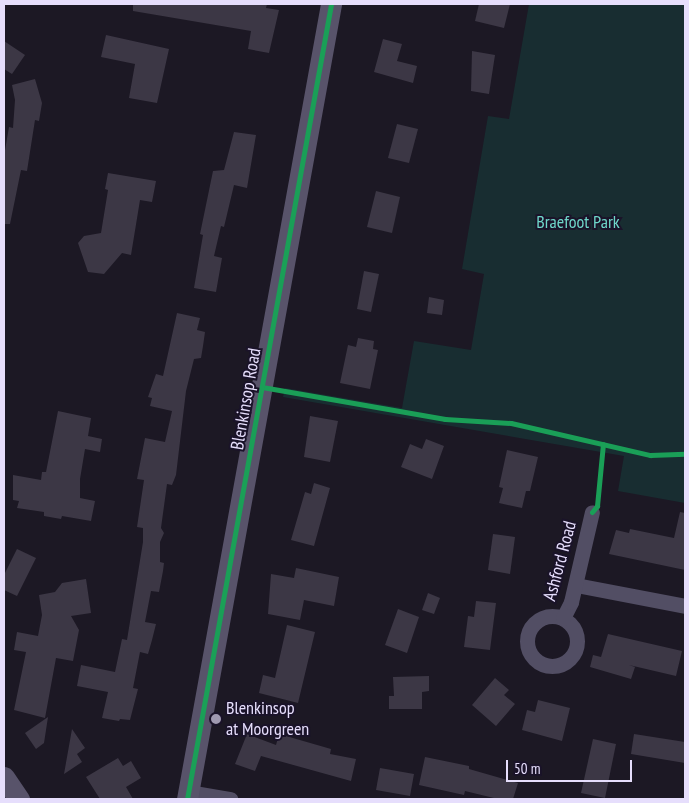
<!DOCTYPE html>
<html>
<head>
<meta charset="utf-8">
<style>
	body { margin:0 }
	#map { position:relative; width:689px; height:803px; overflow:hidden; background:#1c1824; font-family:"PT Sans Narrow",sans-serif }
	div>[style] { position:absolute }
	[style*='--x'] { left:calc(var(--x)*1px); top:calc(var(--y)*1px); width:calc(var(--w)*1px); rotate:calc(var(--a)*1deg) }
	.green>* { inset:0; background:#182d31 }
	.building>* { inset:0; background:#3c3745 }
	.street>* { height:15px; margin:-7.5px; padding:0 7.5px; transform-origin:7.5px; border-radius:7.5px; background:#524e64 }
	.street>.ring { margin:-7.5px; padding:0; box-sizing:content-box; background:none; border:15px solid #524e64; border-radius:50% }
	.secondary>* { height:21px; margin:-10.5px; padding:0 10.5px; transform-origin:10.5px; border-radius:10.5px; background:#58536a }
	.cycleway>* { height:5px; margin:-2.5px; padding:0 2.5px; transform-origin:2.5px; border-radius:2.5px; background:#1a9f57 }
	.dots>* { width:14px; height:14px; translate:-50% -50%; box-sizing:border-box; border:2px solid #1a1329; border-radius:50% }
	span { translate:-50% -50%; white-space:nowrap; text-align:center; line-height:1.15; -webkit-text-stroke:4px #1a1329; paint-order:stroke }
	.park-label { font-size:18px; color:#6fd7ca }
	.street-label { font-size:18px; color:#e6defc }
	.poi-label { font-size:18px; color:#e6defc }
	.left { translate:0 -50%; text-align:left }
	.frame { position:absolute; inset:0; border:5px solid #e6defc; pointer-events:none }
	.scale { position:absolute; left:506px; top:760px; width:126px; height:22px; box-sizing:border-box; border:2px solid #e6defc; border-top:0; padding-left:6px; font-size:15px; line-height:18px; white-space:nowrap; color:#e6defc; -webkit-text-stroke:4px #1a1329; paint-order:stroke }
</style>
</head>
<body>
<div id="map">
	<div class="green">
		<div style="clip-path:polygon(529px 4px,685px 4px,685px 503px,618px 491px,624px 456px,283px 397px,285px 388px,402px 408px,414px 341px,471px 350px,484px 274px,462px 269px,488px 116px,509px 119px)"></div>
	</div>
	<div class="building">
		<div style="clip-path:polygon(133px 4px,267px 4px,266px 8px,279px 10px,269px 53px,248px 49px,251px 31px,133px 11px)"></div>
		<div style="clip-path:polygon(479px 4px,510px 4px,504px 28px,475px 21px)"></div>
		<div style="clip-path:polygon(106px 35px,169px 49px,157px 103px,129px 98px,135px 64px,101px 57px)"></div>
		<div style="clip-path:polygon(383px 39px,402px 44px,397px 61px,417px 66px,413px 83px,374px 72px)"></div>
		<div style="clip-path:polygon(4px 41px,25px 55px,12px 74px,4px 69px)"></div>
		<div style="clip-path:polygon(472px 51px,495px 55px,489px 94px,471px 91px)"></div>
		<div style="clip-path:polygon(35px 79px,42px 103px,39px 121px,35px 120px,27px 171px,21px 170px,10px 224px,4px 224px,4px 156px,9px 127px,13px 128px,15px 100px,12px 85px)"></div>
		<div style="clip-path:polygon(397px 124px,418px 129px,409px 163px,388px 158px)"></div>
		<div style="clip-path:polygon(234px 132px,256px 135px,247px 188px,234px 185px,224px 227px,221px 226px,214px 256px,222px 258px,216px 292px,194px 288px,203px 235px,200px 234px,213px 171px,224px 170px)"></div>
		<div style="clip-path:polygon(108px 173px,156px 181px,152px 202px,140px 200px,131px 255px,122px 253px,104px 274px,88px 272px,78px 243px,84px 236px,101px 233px,108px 190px,105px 189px)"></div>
		<div style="clip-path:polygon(376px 191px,400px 197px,392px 233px,367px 227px)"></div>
		<div style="clip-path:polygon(364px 271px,379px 274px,371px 312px,357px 309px)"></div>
		<div style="clip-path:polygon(429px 297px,444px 300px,442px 315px,427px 313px)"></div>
		<div style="clip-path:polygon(177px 313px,200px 318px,197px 330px,205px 332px,203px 346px,201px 358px,194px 359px,186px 391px,176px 475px,172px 485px,167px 484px,161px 528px,164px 533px,160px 542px,160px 562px,164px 563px,163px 571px,159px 592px,151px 591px,145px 622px,156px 624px,152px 640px,148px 654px,140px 652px,133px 688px,138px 689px,130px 720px,120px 719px,119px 721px,102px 718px,108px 692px,77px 686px,81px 665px,115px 672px,122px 639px,127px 640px,143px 542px,143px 528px,137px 527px,144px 480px,137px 479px,145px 438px,165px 442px,172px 411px,150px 406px,152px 398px,148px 397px,156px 374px,163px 376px)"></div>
		<div style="clip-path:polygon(358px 338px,374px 341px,373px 349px,378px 350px,370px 389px,340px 383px,348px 345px,356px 347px)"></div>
		<div style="clip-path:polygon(58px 411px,91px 418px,88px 436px,102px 439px,100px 452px,85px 449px,80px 479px,80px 498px,95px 501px,91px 521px,62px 516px,61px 519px,44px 516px,44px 512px,17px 508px,19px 501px,13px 500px,13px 475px,41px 480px,42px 472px,46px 472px)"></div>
		<div style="clip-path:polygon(310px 416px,338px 421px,330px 462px,304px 457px)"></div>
		<div style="clip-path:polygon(426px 439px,444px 446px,432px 479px,401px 467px,410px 444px,422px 449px)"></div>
		<div style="clip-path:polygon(507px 450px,538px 457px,530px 491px,526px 491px,522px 508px,499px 503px,503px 488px,499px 487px)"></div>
		<div style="clip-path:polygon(314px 483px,330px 488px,314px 546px,291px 540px,305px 492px,311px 494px)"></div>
		<div style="clip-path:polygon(680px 512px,685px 513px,685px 570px,609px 554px,616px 530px,629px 533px,630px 529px,674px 538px)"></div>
		<div style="clip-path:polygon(493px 534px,515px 537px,510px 574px,488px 570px)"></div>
		<div style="clip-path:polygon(17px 549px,36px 558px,17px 596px,4px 590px,4px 575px)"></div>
		<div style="clip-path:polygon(296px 568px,339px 577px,334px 606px,304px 600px,300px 620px,268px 614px,271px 574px,294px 578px)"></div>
		<div style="clip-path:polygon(86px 579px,91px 613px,71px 616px,79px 630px,73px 661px,56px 658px,45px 718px,14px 710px,26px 652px,14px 650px,17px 632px,38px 636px,42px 615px,39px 595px,55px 592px,62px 583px)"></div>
		<div style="clip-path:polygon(428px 593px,440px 598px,434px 614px,422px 610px)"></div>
		<div style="clip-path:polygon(476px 601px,496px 603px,490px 650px,464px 647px,468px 616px,474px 617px)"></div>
		<div style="clip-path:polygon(398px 609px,419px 617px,407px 653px,385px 645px)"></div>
		<div style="clip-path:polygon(287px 625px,315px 632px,298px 703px,259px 693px,263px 675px,275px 678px)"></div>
		<div style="clip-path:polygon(608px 634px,682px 651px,676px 676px,629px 665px,635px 667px,631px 679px,590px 667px,593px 655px,601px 657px)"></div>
		<div style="clip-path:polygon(429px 676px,429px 691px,422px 692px,422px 709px,389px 709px,389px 696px,394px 696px,393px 677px)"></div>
		<div style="clip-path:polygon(495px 678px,509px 690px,504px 695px,515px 704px,496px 726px,472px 705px)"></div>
		<div style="clip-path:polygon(538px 700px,570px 708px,562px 741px,522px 730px,527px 710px,535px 712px)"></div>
		<div style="clip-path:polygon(48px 717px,44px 743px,36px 749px,25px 733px)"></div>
		<div style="clip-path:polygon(72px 729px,85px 748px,77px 754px,82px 762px,64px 774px)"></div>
		<div style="clip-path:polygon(247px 734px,276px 745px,279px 734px,331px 749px,330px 754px,356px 759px,351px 781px,261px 756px,255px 771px,235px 764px)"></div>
		<div style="clip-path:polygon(634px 734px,685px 742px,685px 763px,631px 754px)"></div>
		<div style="clip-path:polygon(593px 739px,616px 744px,605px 798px,581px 793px)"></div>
		<div style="clip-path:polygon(425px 757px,469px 766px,469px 769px,518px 783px,513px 799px,498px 799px,465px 791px,464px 795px,419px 785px)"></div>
		<div style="clip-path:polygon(118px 758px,123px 766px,131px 761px,141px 778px,126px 787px,133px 799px,100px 799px,86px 777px)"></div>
		<div style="clip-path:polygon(380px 768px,414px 774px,410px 796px,376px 790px)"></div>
	</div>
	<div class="street">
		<div style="--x:576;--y:585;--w:111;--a:10.9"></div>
		<div class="ring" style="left:527px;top:616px;width:35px;height:35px"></div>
		<div style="--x:563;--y:618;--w:18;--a:-63"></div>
		<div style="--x:571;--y:602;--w:92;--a:-76.9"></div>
		<div style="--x:188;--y:792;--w:43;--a:9.5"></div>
	</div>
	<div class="secondary">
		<div style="--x:4;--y:777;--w:27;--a:56"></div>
		<div style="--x:187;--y:799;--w:808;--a:-79.73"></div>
	</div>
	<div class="cycleway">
		<div style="--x:262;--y:387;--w:186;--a:9.9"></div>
		<div style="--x:445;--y:419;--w:66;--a:3.5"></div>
		<div style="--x:511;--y:423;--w:143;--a:13"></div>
		<div style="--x:650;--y:455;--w:35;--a:-2"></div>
		<div style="--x:592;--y:512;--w:8;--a:-50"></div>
		<div style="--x:597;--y:506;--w:62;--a:-84.5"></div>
		<div style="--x:187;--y:799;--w:808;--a:-79.73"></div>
	</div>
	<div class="dots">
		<div style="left:216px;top:719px;background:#9f99b0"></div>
	</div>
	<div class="park-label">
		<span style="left:578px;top:222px">Braefoot Park</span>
	</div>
	<div class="street-label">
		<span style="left:246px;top:399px;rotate:-80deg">Blenkinsop Road</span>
		<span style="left:560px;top:561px;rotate:-75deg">Ashford Road</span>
	</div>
	<div class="poi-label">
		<span class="left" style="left:226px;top:719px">Blenkinsop<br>at Moorgreen</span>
	</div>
	<div class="frame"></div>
	<div class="scale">50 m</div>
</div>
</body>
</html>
